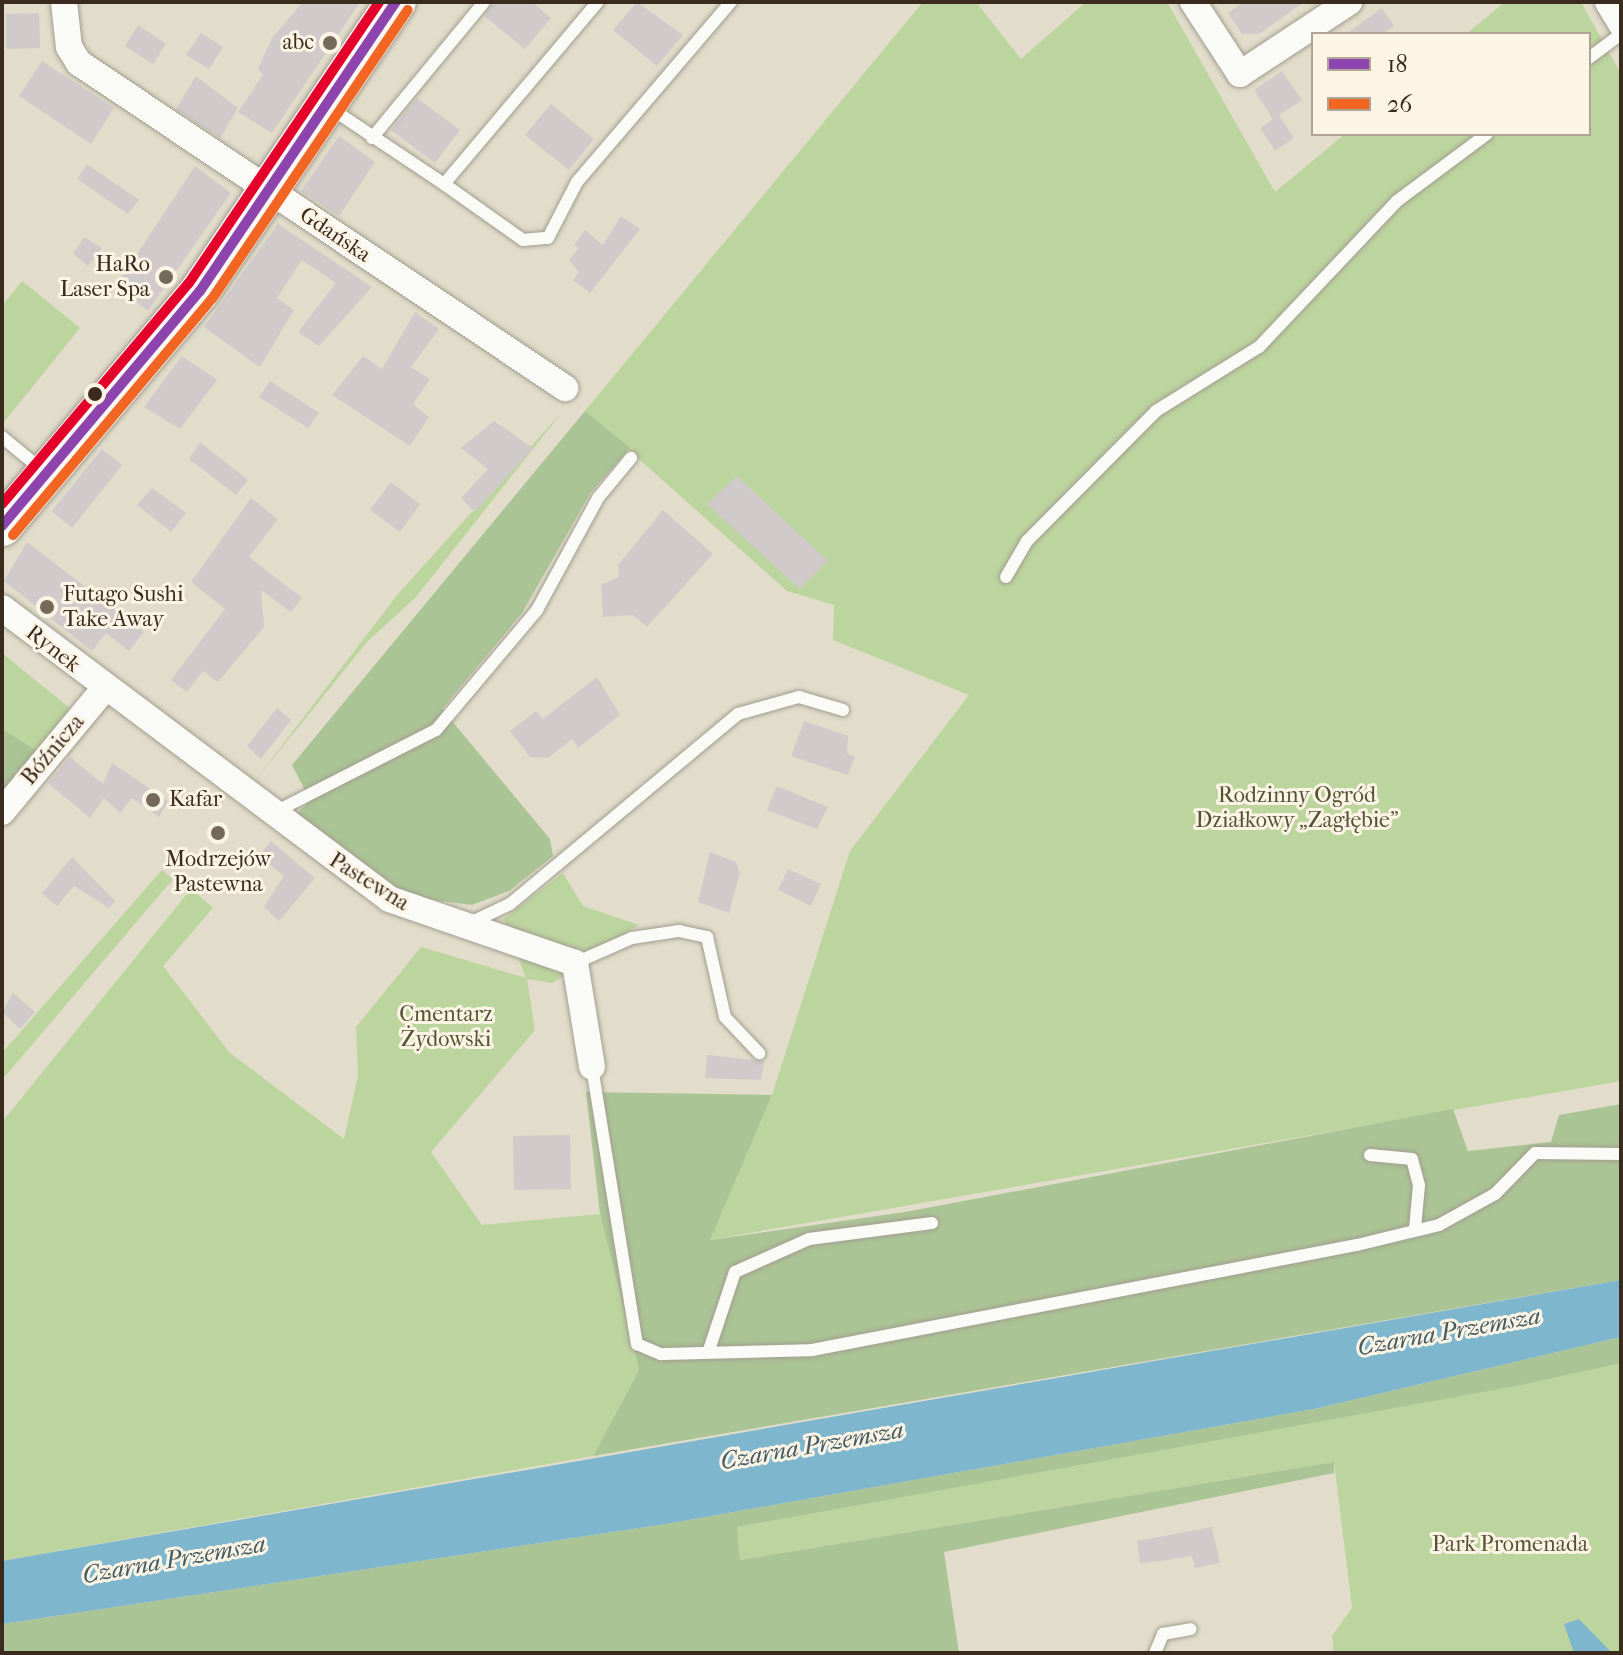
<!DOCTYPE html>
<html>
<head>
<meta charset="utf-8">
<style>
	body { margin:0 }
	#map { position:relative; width:1623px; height:1655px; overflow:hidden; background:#e1ddca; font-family:"IM FELL French Canon",serif }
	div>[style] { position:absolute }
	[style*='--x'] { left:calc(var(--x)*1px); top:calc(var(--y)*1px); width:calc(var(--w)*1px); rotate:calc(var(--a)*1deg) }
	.green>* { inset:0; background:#bcd49e }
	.forest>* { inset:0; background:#abc495 }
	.water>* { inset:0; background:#7eb6ce }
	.building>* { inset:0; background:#d0caca }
	.roads { filter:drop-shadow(0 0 2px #a29d91) drop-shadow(0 0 2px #a29d91) }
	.lane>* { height:12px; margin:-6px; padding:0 6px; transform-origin:6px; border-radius:6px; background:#fafaf7 }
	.street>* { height:26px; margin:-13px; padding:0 13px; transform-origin:13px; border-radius:13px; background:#fafaf7 }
	.primary>* { height:40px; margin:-20px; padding:0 20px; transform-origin:20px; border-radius:20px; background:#fafaf7 }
	.bus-1>* { height:10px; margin:-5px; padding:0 5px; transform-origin:5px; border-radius:5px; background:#8e44ad }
	.bus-2>* { height:10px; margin:-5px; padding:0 5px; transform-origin:5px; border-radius:5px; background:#f26522 }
	.bus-3>* { height:10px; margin:-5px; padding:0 5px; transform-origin:5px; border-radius:5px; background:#e4002b }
	.dots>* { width:22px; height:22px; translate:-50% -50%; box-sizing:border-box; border:4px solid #fcf5e5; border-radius:50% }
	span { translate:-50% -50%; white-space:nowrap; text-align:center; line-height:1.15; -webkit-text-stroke:6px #fcf5e5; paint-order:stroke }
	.poi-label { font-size:22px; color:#3b2a1e }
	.right { translate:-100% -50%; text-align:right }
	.left { translate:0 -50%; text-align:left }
	.street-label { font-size:22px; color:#3b2a1e }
	.park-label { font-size:22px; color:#545235 }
	.water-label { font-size:24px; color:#455c65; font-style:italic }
	.frame { position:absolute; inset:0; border:4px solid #3b2a1e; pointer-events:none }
	.legend { position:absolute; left:1311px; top:32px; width:280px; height:104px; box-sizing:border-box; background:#fcf5e5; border:2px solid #afa495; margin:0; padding:10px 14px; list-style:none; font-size:24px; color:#3b2a1e }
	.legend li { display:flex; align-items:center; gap:16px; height:40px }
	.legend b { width:40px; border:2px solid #afa495 }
</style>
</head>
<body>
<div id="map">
	<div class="green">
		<div style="clip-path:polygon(923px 2px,976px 2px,1021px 59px,1086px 2px,1167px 2px,1275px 192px,1345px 134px,1589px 134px,1589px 34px,1466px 34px,1505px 2px,1581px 2px,1621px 74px,1621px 1081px,709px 1240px,772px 1095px,850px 851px,969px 695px,833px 640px,834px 605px,787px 591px,585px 411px)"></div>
		<div style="clip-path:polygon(22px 281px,80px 328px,4px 422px,2px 306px)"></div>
		<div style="clip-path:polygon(563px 411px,416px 597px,367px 642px,254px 782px,398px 594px)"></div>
		<div style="clip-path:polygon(2px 653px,72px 710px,2px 793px)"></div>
		<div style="clip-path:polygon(162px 870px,173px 879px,2px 1080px,2px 1053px)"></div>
		<div style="clip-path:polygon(563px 873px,583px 906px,639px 925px,553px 983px,527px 979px,535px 1030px,431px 1152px,482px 1225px,600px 1214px,639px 1370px,593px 1456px,2px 1561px,2px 1122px,191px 889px,213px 908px,163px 966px,230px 1053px,344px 1139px,358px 1076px,356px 1027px,421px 947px,526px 978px,503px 919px)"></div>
		<div style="clip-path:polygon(1621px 1363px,1621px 1653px,1334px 1653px,1332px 1636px,1352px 1608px,1334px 1462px,740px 1560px,737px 1527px)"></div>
	</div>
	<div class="forest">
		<div style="clip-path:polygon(585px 411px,630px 448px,591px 492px,522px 613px,442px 709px,550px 839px,553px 856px,509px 891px,472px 905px,418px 898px,368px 875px,292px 819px,310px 800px,292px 765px)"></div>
		<div style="clip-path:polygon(2px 729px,37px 751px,2px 793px)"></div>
		<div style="clip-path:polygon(586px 1092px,772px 1095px,710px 1240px,905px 1212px,1453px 1109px,1468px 1151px,1551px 1142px,1559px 1115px,1621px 1104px,1621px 1280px,593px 1456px,639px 1370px,600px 1214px)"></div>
		<div style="clip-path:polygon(1621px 1337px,1621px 1363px,1516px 1386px,737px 1527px,740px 1560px,1334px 1462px,1334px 1473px,944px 1552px,959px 1653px,2px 1653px,2px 1624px,666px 1524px,1314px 1409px)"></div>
	</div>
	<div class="water">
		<div style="clip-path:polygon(1621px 1280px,1621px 1337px,1314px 1409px,666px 1524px,2px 1624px,2px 1561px)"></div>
		<div style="clip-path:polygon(1579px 1619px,1612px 1653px,1574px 1653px,1564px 1624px)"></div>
	</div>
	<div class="building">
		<div style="clip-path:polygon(303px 2px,360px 2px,272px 133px,238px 112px,263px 75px,258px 69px,272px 38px)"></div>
		<div style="clip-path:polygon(494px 2px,532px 2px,551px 18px,525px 49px,484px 16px)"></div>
		<div style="clip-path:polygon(637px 2px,683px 35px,657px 66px,613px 30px)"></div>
		<div style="clip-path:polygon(1243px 2px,1304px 2px,1259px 34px,1242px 34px,1228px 13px)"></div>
		<div style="clip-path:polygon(1382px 8px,1394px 26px,1383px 34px,1346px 34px)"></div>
		<div style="clip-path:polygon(39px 13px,40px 48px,6px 49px,6px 14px)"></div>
		<div style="clip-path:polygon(138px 25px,166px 44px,153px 64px,125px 46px)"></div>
		<div style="clip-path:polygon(201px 33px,223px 47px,209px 69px,186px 55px)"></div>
		<div style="clip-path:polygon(42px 61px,114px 108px,91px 144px,19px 96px)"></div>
		<div style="clip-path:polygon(1282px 71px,1302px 100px,1279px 115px,1294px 138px,1275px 151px,1260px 128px,1273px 119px,1254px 90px)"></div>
		<div style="clip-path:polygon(196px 76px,238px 108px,220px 138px,176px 109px)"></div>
		<div style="clip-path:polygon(417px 98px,460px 130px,435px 163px,391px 130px)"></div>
		<div style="clip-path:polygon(551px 104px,594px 139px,569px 170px,525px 135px)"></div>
		<div style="clip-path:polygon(339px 136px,375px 162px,339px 216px,301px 191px)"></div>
		<div style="clip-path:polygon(87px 164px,139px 200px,128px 214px,77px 179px)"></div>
		<div style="clip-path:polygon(195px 166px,231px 193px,148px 311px,116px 286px)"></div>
		<div style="clip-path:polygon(621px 216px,640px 229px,590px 293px,573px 280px,579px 272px,569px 260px,579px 248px,574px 245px,585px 230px,603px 245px)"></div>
		<div style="clip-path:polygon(278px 224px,372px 287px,319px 346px,298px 332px,336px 283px,302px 260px,277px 298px,294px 310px,260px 367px,204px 327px)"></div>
		<div style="clip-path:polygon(84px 237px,102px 248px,88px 266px,73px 254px)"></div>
		<div style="clip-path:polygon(415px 312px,439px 329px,411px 367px,430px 379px,413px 404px,429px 417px,410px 446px,332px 395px,363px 356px,382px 369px)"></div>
		<div style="clip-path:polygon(182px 356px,217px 380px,180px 429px,144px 407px)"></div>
		<div style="clip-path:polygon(270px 381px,319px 413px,308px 428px,259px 397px)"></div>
		<div style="clip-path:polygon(494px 421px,533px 448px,475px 512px,461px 498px,488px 469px,461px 448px)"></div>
		<div style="clip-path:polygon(200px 442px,248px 480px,236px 495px,189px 459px)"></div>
		<div style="clip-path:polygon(102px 449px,122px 465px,72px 528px,52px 511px)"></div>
		<div style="clip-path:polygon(737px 476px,828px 561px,800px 589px,707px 504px)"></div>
		<div style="clip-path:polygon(391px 482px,420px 504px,400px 532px,370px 510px)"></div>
		<div style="clip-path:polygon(152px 488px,186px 513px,171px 532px,137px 505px)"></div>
		<div style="clip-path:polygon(251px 498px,278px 519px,249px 557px,302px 598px,291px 612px,261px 590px,264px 627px,218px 682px,203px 671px,187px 692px,171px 680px,225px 609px,191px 582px)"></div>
		<div style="clip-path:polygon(663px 510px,713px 554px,647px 627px,633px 615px,603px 617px,601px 585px,619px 577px,618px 565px)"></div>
		<div style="clip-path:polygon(27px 542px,144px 632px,129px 651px,106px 633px,92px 651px,4px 581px)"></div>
		<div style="clip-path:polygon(597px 677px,620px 715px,578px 748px,572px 739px,548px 758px,530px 757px,510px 731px,536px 711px,543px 719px)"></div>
		<div style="clip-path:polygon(277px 708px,291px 720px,261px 759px,247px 746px)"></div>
		<div style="clip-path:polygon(804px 721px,848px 736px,847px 753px,855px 757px,848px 775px,791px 756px)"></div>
		<div style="clip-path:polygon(70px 757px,103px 784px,112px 763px,168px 801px,159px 817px,132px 798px,120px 813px,104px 798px,90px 818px,48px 783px)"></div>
		<div style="clip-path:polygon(777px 786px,828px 807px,817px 829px,767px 810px)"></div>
		<div style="clip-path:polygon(271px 841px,315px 878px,279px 921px,264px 907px,284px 876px,259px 856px)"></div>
		<div style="clip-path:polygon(710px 852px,736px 862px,740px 873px,729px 913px,698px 902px)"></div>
		<div style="clip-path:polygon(72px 857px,115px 901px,109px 908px,74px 886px,57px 906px,42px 893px)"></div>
		<div style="clip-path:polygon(788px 869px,821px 884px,811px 906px,778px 890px)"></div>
		<div style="clip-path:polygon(13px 993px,35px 1012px,20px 1029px,2px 1012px)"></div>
		<div style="clip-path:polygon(707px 1055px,764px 1061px,761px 1080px,705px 1078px)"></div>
		<div style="clip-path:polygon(570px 1135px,571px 1189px,514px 1190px,513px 1136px)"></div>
		<div style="clip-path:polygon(1212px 1527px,1220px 1563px,1195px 1568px,1192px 1556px,1140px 1564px,1137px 1541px)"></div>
	</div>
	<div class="roads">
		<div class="lane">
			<div style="--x:1589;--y:58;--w:40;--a:-37"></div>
			<div style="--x:332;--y:109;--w:135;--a:33.8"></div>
			<div style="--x:444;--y:184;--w:238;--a:-49.8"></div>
			<div style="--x:372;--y:138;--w:176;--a:-50.5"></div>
			<div style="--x:444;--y:184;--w:97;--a:35.3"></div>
			<div style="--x:523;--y:240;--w:25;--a:-5"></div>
			<div style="--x:548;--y:238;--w:63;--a:-62.6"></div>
			<div style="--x:577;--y:182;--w:237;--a:-49.5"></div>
			<div style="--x:2;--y:437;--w:50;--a:39.4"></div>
			<div style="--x:1006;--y:577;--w:42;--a:-59.7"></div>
			<div style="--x:1027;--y:541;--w:183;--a:-45.2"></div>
			<div style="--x:1156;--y:411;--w:121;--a:-31.9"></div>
			<div style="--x:1259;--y:347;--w:201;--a:-46.6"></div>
			<div style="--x:1397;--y:201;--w:112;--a:-36.7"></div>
			<div style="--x:273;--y:813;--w:183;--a:-27"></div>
			<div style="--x:436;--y:730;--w:157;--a:-49.9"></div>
			<div style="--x:537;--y:610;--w:128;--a:-61.4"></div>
			<div style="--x:598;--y:498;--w:52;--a:-50.5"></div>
			<div style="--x:468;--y:924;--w:47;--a:-25.5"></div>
			<div style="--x:510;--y:904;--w:297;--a:-39.8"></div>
			<div style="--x:738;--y:714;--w:63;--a:-15.6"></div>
			<div style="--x:799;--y:697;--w:46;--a:16.5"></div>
			<div style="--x:575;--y:963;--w:62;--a:-23.7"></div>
			<div style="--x:632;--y:938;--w:48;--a:-8.5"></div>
			<div style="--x:679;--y:931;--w:29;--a:12"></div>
			<div style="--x:707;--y:937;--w:82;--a:77.3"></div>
			<div style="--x:725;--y:1017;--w:50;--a:46.6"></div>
			<div style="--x:592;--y:1067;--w:281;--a:80.8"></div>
			<div style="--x:637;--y:1344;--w:26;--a:23"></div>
			<div style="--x:661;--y:1354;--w:151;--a:-1.5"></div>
			<div style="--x:812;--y:1350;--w:555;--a:-10.91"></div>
			<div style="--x:1357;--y:1245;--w:84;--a:-13.7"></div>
			<div style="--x:1439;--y:1225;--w:64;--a:-29"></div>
			<div style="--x:1495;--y:1194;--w:57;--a:-45.7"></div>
			<div style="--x:1535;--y:1153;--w:86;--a:0.7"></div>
			<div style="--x:1370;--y:1155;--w:42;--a:5.4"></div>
			<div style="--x:1412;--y:1159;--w:27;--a:75"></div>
			<div style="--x:1419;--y:1185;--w:44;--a:95.2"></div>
			<div style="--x:709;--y:1350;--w:82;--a:-71.6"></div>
			<div style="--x:735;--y:1272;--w:81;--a:-24"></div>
			<div style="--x:809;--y:1239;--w:124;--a:-7.4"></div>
			<div style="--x:1155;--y:1653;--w:21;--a:-67"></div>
			<div style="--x:1163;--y:1634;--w:28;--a:-10"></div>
		</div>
		<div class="street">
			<div style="--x:64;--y:2;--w:45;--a:83.7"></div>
			<div style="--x:69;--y:47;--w:19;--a:58"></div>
			<div style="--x:79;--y:63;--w:585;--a:33.77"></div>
			<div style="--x:1193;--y:2;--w:86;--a:56.9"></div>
			<div style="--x:1240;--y:74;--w:131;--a:-33.4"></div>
			<div style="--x:1608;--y:2;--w:26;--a:59"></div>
			<div style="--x:2;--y:608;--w:484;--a:36.9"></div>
			<div style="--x:389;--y:899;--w:197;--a:19"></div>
			<div style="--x:575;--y:963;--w:105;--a:80.7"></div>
			<div style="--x:2;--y:812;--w:160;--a:-50.3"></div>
		</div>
		<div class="primary">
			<div style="--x:2;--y:526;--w:307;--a:-49.9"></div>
			<div style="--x:200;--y:291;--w:349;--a:-55.9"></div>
		</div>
	</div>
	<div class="bus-1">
		<div style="--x:2;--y:526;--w:307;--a:-49.9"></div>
		<div style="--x:200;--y:291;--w:349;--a:-55.9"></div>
	</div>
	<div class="bus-2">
		<div style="--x:13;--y:535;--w:309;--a:-49.9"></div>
		<div style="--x:212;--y:299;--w:349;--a:-55.9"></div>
	</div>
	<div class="bus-3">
		<div style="--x:2;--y:504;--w:289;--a:-49.8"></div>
		<div style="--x:189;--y:283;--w:339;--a:-55.9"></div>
	</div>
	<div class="dots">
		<div style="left:330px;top:43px;background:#75695a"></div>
		<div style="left:166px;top:277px;background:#75695a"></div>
		<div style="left:95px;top:394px;background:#3b2a1e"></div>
		<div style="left:47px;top:607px;background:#75695a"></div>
		<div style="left:153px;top:800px;background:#75695a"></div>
		<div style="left:218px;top:833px;background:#75695a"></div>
	</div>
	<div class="poi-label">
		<span class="right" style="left:314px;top:43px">abc</span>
		<span class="right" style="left:150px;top:277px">HaRo<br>Laser Spa</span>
		<span class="left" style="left:63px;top:607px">Futago Sushi<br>Take Away</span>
		<span class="left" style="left:169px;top:800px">Kafar</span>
		<span style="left:218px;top:872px">Modrzejów<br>Pastewna</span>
	</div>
	<div class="street-label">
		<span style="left:335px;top:235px;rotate:34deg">Gdańska</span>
		<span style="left:53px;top:649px;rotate:38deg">Rynek</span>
		<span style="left:53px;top:750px;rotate:-50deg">Bóźnicza</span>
		<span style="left:369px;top:882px;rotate:32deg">Pastewna</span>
	</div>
	<div class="park-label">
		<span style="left:1297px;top:808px">Rodzinny Ogród<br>Działkowy „Zagłębie”</span>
		<span style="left:446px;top:1027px">Cmentarz<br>Żydowski</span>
		<span style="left:1510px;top:1545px">Park Promenada</span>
	</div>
	<div class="water-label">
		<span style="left:1449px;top:1332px;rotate:-10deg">Czarna Przemsza</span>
		<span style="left:812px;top:1446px;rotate:-10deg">Czarna Przemsza</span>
		<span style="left:174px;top:1560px;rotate:-10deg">Czarna Przemsza</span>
	</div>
	<div class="frame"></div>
	<ul class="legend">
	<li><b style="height:10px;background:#8e44ad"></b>18</li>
	<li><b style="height:10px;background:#f26522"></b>26</li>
	</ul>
</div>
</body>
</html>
